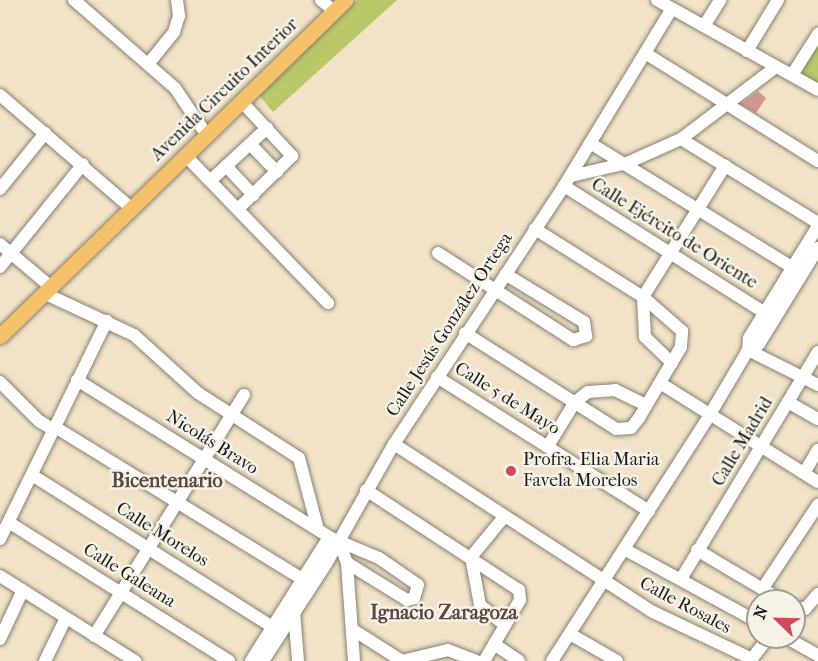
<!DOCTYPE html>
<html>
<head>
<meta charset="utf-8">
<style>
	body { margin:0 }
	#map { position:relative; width:818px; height:661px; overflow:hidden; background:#f2e3c8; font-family:"IM FELL French Canon",serif }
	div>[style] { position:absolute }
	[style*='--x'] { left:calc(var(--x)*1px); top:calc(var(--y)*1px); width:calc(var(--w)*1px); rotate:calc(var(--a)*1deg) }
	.green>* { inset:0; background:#bbc86a }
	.building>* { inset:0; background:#d4978f }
	.roads { filter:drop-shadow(0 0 2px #878072) drop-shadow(0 0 2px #878072) }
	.minor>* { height:12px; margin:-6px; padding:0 6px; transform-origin:6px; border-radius:6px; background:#fff }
	.major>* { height:15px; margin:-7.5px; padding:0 7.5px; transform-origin:7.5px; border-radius:7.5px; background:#f5c16b }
	.dots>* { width:16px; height:16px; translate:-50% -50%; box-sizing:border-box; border:3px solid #f7f3e8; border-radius:50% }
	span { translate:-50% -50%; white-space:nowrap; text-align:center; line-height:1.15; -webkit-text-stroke:5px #f7f3e8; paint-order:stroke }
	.street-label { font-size:18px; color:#1c1c1c }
	.poi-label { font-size:18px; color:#1c1c1c }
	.left { translate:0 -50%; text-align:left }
	.neighbourhood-label { font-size:20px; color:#5c4744; font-weight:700 }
	.north { position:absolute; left:746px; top:589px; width:60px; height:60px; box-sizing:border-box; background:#f7f3e8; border:2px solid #9f9d96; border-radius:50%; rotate:293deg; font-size:16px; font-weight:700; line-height:24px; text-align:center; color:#1c1c1c }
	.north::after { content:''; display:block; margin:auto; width:21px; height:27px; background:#d1495b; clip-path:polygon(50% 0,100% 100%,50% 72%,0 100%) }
</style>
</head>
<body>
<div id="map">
	<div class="green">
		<div style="clip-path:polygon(357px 0,397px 0,273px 112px,258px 94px)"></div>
		<div style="clip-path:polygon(818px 40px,818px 85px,798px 74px)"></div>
	</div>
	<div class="building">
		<div style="clip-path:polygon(758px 91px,766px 98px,756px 113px,741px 104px)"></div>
	</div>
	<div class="roads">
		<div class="minor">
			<div style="--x:74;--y:0;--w:134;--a:41.1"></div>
			<div style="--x:175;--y:88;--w:55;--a:56"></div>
			<div style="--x:321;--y:0;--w:18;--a:41"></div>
			<div style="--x:657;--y:0;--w:184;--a:29.2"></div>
			<div style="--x:704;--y:26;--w:31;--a:-58"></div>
			<div style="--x:747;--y:51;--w:60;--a:-58.7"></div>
			<div style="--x:645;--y:53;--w:204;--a:32"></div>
			<div style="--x:149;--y:63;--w:40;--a:-51"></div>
			<div style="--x:174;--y:32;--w:17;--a:-73"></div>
			<div style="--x:179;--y:16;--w:16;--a:-97"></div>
			<div style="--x:792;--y:75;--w:49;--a:-57.6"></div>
			<div style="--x:0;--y:95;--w:173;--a:40.8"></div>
			<div style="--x:681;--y:139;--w:161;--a:31.5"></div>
			<div style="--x:590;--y:143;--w:238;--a:31.6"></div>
			<div style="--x:250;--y:144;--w:39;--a:46"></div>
			<div style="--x:185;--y:155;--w:206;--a:46"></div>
			<div style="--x:226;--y:166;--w:40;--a:47"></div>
			<div style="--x:571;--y:176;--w:57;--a:-13.1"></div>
			<div style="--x:627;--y:163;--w:59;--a:-24"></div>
			<div style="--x:681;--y:139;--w:119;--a:-37.2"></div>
			<div style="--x:210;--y:181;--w:78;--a:-42.9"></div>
			<div style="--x:564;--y:186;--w:238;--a:32.3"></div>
			<div style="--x:0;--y:189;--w:72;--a:-51.2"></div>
			<div style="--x:238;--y:209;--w:76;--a:-44.5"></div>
			<div style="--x:292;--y:156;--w:75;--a:-132.8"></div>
			<div style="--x:0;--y:244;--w:68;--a:40.2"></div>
			<div style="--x:438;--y:253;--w:161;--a:32.8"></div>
			<div style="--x:573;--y:340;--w:14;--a:-17"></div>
			<div style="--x:586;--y:336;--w:14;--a:-98"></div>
			<div style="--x:584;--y:322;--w:92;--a:-148.7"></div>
			<div style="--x:0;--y:267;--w:132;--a:-51.1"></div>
			<div style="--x:46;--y:294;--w:97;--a:25"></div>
			<div style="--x:134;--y:335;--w:86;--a:42.2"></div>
			<div style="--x:198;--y:393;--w:120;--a:32.8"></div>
			<div style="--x:299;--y:458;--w:74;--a:75.2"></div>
			<div style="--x:465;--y:333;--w:179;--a:32.4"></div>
			<div style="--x:616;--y:429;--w:15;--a:-4"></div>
			<div style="--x:631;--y:428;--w:13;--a:-51"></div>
			<div style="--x:639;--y:418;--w:82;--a:-59.4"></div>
			<div style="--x:681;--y:347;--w:16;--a:-86"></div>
			<div style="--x:682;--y:331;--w:52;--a:-138.9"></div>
			<div style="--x:643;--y:297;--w:128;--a:-147.8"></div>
			<div style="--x:748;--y:350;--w:13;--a:-29"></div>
			<div style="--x:759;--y:344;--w:113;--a:-58.4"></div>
			<div style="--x:748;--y:350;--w:78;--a:26.6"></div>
			<div style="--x:672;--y:363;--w:37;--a:-136"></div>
			<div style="--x:645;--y:337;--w:40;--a:-92.9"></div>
			<div style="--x:643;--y:297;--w:155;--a:-58"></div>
			<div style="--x:437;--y:377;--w:251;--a:32.3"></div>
			<div style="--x:77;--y:380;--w:297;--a:31.9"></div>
			<div style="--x:329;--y:537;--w:54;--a:22.8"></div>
			<div style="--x:379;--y:558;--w:47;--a:34.7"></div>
			<div style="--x:418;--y:585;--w:14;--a:107"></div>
			<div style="--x:414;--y:598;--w:7;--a:164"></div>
			<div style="--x:407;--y:600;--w:70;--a:-148.3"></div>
			<div style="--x:0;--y:382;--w:55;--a:45"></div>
			<div style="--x:39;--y:421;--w:17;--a:31"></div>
			<div style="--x:660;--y:383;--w:186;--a:32.1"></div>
			<div style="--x:788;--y:402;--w:34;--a:30"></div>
			<div style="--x:55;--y:427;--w:290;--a:31.6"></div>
			<div style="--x:394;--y:444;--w:309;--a:33"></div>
			<div style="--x:653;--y:612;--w:110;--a:25.4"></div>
			<div style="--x:548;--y:446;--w:52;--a:-58.5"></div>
			<div style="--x:575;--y:402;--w:16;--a:-38"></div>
			<div style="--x:588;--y:392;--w:27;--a:-4"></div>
			<div style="--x:615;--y:390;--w:34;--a:26"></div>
			<div style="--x:804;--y:473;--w:27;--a:-59"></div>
			<div style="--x:32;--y:475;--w:284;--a:32.3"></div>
			<div style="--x:366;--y:490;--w:183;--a:33.2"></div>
			<div style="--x:519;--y:590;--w:10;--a:84"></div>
			<div style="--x:520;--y:600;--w:71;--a:120.5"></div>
			<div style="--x:504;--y:517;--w:52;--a:129.5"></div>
			<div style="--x:471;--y:557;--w:49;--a:79.4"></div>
			<div style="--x:480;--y:605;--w:32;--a:39"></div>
			<div style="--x:10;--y:523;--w:259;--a:32.2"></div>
			<div style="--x:0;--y:539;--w:243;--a:-63.9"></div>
			<div style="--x:339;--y:541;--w:23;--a:70"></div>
			<div style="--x:347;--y:563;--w:98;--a:85.9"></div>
			<div style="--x:624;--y:549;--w:153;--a:28.6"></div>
			<div style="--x:697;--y:550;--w:100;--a:30.7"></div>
			<div style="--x:0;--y:576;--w:160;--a:32.2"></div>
			<div style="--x:681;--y:579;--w:265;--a:-58.9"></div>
			<div style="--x:763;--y:588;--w:100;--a:-56.5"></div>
			<div style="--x:794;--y:607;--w:11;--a:10"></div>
			<div style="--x:805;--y:609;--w:20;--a:-49"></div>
			<div style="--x:294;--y:612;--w:49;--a:85.3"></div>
			<div style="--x:355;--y:631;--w:56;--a:32.6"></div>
			<div style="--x:570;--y:634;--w:54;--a:29.9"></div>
			<div style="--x:94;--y:636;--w:284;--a:-58.1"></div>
			<div style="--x:785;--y:637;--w:38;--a:29"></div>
			<div style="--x:0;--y:639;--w:54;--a:-64.9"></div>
			<div style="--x:494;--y:644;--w:30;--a:34"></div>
			<div style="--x:45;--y:661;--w:48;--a:-64"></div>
			<div style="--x:251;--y:661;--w:146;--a:-57.8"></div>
			<div style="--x:263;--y:661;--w:116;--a:-57"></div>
			<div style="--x:326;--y:564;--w:138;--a:-60.5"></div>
			<div style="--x:394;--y:444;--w:309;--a:-56.6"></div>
			<div style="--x:564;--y:186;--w:206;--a:-58.7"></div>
			<div style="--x:402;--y:661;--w:47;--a:-13.4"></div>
			<div style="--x:448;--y:650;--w:30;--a:21"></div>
			<div style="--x:552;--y:661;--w:291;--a:-57.3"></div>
			<div style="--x:709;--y:416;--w:77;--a:-59.4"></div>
			<div style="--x:748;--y:350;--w:12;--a:-85"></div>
			<div style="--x:749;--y:338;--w:132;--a:-58.4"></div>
			<div style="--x:750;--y:661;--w:31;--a:-52"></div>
		</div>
		<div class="major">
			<div style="--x:0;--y:336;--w:482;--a:-44.2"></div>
		</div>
	</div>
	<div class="dots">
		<div style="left:511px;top:471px;background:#d1495b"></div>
	</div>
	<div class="street-label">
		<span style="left:225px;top:90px;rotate:-44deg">Avenida Circuito Interior</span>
		<span style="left:674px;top:234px;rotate:32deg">Calle Ejército de Oriente</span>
		<span style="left:450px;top:325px;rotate:-57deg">Calle Jesús González Ortega</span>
		<span style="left:507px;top:399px;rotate:32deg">Calle 5 de Mayo</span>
		<span style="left:743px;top:442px;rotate:-59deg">Calle Madrid</span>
		<span style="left:212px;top:443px;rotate:32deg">Nicolás Bravo</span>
		<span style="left:162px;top:535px;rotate:32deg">Calle Morelos</span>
		<span style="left:129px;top:576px;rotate:32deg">Calle Galeana</span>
		<span style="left:685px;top:606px;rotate:28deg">Calle Rosales</span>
	</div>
	<div class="poi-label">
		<span class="left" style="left:523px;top:471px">Profra. Elia Maria<br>Favela Morelos</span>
	</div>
	<div class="neighbourhood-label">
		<span style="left:167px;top:480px">Bicentenario</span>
		<span style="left:444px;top:612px">Ignacio Zaragoza</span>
	</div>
	<div class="north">N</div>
</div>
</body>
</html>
